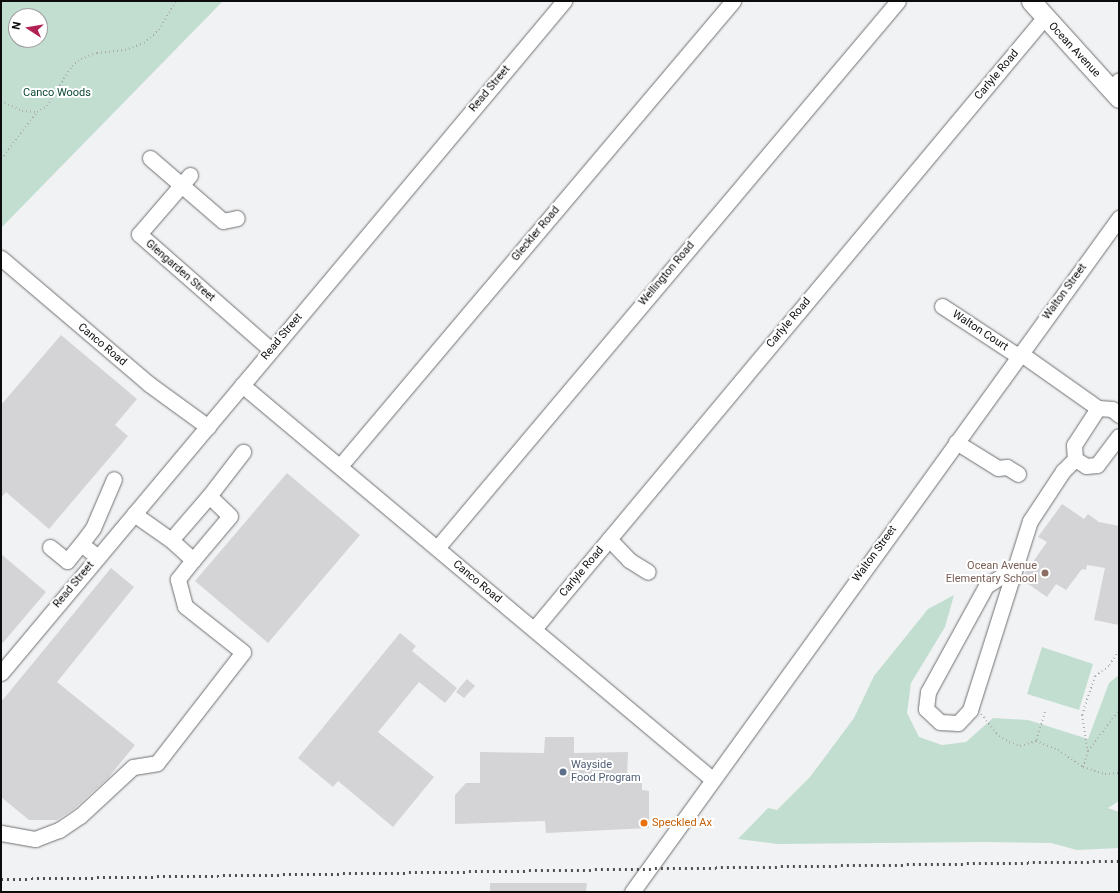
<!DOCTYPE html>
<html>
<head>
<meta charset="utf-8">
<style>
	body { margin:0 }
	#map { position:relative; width:1120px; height:893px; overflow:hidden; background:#f1f2f4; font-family:Roboto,sans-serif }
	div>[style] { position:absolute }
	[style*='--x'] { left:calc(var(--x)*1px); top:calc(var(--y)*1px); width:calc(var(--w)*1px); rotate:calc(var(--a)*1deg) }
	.green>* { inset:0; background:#c2ded1 }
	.building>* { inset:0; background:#d4d4d6 }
	.path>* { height:2px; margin-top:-1px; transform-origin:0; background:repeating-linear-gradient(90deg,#abacae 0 1px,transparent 0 4px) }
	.roads { filter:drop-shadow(0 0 1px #6f7071) drop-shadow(0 0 1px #6f7071) }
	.minor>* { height:15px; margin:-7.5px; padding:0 7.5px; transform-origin:7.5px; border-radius:7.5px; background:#fff }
	.major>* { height:19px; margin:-9.5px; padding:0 9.5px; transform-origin:9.5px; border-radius:9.5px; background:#fff }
	.rail>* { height:3px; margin-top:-1.5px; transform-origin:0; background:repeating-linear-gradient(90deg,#505051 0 2px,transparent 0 6px) }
	.dots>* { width:11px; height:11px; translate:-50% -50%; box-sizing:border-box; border:2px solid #fff; border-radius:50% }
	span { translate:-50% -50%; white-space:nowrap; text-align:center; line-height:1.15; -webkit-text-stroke:4px #fff; paint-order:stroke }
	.street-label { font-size:11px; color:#0c0c0c }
	.park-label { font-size:11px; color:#0a4833 }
	.education-label { font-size:11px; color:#785e54 }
	.right { translate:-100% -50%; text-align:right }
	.service-label { font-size:11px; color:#4e5e75 }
	.left { translate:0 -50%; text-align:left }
	.food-label { font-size:11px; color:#c56008 }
	.frame { position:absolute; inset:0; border:2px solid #0c0c0c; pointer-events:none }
	.north { position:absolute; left:8px; top:8px; width:40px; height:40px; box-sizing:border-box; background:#fff; border:1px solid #9e9e9e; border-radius:50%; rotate:282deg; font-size:11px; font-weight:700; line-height:16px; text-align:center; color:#0c0c0c }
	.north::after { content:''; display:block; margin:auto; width:14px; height:18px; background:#b12154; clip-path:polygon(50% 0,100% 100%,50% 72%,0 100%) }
</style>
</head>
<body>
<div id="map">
	<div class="green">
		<div style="clip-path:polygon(evenodd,1px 1px,223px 1px,1px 228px,1px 1px,16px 16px,40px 16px,40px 40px,16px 40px,16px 16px)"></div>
		<div style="clip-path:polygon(954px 595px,945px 627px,911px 683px,907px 713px,919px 737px,942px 745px,966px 742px,993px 718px,1028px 720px,1088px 739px,1109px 683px,1119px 675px,1119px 801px,1108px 808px,1119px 812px,1119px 848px,1077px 850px,1051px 843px,985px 842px,778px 844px,738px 839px,768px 808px,777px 810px,810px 777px,854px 718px,874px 676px,928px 609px)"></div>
		<div style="clip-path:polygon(1042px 647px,1093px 664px,1079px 710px,1027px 694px)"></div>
	</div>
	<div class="building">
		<div style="clip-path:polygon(61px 335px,137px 399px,115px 425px,128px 436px,49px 529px,6px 492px,1px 498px,1px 405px)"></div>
		<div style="clip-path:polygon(287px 473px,360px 535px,268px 643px,195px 581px)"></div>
		<div style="clip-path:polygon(1062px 504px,1084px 519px,1088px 514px,1099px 522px,1119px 526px,1119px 625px,1094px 620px,1105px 568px,1087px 565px,1086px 570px,1082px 569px,1066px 590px,1056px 584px,1047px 597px,1021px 579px,1047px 542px,1038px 537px)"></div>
		<div style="clip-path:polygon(1px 554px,46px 592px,1px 645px)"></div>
		<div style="clip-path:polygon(111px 568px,134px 587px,57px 682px,135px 745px,108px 778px,74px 809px,57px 820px,29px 820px,1px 797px,1px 702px)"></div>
		<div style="clip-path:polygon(400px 633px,416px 646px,412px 651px,457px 688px,445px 703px,419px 682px,378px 732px,434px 777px,393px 827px,338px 781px,333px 787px,298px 758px)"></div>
		<div style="clip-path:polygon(467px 679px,475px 686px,464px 698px,456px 692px)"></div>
		<div style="clip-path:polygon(545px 737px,574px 737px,574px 753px,628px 752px,627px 776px,635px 775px,636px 780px,642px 780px,642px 790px,649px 791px,649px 828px,546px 833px,545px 821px,455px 824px,455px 795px,466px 783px,480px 783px,480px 752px,544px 753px)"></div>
		<div style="clip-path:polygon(490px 883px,587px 883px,586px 892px,490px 892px)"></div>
	</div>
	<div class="path">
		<div style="--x:1;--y:101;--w:23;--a:25"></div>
		<div style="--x:22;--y:111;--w:15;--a:4"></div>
		<div style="--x:37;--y:112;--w:12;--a:-31"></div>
		<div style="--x:47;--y:106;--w:47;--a:-58"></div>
		<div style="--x:72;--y:66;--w:11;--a:-38"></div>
		<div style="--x:81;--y:59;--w:17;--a:-21"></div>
		<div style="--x:97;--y:53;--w:28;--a:-6"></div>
		<div style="--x:125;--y:50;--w:20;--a:-20"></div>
		<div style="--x:144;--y:43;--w:20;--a:-41"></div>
		<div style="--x:159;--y:30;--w:34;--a:-60"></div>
		<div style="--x:1;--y:159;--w:59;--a:-52.5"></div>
		<div style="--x:1119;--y:651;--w:18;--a:124"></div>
		<div style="--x:1109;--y:666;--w:17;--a:144"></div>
		<div style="--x:1095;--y:676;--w:41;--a:108.4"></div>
		<div style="--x:1082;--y:715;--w:36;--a:81"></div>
		<div style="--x:1088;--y:751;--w:17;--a:107"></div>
		<div style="--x:1083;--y:767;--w:23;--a:18"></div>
		<div style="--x:1105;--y:774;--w:14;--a:-4"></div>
		<div style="--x:1045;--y:712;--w:30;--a:107"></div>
		<div style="--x:1036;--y:741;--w:24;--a:22"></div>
		<div style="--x:1058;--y:750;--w:30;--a:34"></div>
		<div style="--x:981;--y:714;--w:28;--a:51"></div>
		<div style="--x:999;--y:736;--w:12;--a:31"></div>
		<div style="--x:1009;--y:742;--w:12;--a:20"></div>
		<div style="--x:1020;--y:746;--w:17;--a:-17"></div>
		<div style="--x:1088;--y:751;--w:51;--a:-52.9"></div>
	</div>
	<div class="roads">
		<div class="minor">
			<div style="--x:1112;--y:89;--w:11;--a:-52"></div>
			<div style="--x:150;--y:158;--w:96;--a:40.8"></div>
			<div style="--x:223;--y:221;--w:14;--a:-12"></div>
			<div style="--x:190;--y:175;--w:78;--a:130.8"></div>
			<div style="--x:139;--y:234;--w:176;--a:41.3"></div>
			<div style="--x:1;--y:258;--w:194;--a:40.4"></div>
			<div style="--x:149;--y:384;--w:73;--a:36.1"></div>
			<div style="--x:942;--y:306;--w:91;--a:33.3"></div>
			<div style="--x:1020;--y:353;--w:95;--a:35.2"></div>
			<div style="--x:1098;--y:408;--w:44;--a:123"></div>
			<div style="--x:1074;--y:445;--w:14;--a:86"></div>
			<div style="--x:242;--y:385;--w:613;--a:39.97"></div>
			<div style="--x:1098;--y:408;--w:14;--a:4"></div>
			<div style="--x:1112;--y:409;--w:9;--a:41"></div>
			<div style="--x:956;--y:442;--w:49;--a:31.8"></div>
			<div style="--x:998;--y:468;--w:9;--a:-6"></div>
			<div style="--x:1007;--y:467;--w:13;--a:32"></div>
			<div style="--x:1075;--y:459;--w:13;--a:32"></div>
			<div style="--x:1086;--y:466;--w:11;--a:-5"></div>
			<div style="--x:1097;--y:465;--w:36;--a:-53"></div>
			<div style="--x:340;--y:466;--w:609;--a:-49.8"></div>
			<div style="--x:209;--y:496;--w:56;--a:-52.3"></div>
			<div style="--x:134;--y:514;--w:45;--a:35.1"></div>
			<div style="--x:171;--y:540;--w:30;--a:42"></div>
			<div style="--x:193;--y:560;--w:57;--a:-49.9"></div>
			<div style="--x:230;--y:516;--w:29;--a:-136"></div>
			<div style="--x:209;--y:496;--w:58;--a:130.8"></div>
			<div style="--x:609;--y:539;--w:29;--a:46"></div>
			<div style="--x:629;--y:560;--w:22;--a:32"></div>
			<div style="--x:50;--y:547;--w:22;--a:39"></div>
			<div style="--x:67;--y:561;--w:22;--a:-51"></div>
			<div style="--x:437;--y:548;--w:715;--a:-49.88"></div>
			<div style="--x:98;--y:557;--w:21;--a:-143"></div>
			<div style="--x:81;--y:544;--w:20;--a:-53"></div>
			<div style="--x:93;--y:528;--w:53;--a:-66.8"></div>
			<div style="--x:1013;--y:569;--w:32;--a:148"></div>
			<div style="--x:986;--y:586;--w:121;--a:118.7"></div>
			<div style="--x:928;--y:692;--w:17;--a:97"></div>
			<div style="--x:926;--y:709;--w:19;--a:43"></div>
			<div style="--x:940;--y:722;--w:18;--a:3"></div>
			<div style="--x:958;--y:723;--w:18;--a:-47"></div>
			<div style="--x:970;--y:710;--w:198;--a:-72.4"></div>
			<div style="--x:1030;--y:521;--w:60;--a:-56.6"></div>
			<div style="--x:1063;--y:471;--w:17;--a:-45"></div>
			<div style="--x:534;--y:629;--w:796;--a:-50.15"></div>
			<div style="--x:1;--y:673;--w:877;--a:-50.04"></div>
			<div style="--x:1;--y:833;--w:35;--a:10"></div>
			<div style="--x:35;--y:839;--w:26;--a:-21"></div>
			<div style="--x:59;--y:830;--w:25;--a:-34"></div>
			<div style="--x:80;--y:816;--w:72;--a:-42.8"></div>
			<div style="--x:133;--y:767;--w:24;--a:-9"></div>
			<div style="--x:157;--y:763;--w:140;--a:-52.2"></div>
			<div style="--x:243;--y:652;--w:74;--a:-141.6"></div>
			<div style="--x:185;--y:606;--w:28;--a:-105"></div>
			<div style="--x:178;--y:579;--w:24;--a:-52"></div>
			<div style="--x:632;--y:892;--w:832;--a:-54.15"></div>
		</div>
		<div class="major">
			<div style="--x:1031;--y:1;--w:131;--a:47.8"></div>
		</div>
	</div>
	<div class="rail">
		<div style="--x:1;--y:879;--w:1118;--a:-0.92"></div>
	</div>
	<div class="dots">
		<div style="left:1045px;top:573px;background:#8d6e63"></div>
		<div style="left:563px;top:772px;background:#5c6f8a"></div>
		<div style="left:644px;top:823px;background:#e8710a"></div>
	</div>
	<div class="street-label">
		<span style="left:1074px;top:50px;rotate:47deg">Ocean Avenue</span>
		<span style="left:997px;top:75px;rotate:-50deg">Carlyle Road</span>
		<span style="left:490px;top:89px;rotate:-50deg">Read Street</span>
		<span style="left:536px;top:234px;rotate:-50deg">Gleckler Road</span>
		<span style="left:180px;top:271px;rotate:41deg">Glengarden Street</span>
		<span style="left:667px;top:274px;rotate:-50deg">Wellington Road</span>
		<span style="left:1065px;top:292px;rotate:-54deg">Walton Street</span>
		<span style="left:789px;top:323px;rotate:-50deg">Carlyle Road</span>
		<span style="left:980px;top:331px;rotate:33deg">Walton Court</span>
		<span style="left:282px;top:337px;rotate:-50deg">Read Street</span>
		<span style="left:102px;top:345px;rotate:40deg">Canco Road</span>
		<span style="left:875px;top:554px;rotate:-54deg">Walton Street</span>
		<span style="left:582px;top:572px;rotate:-50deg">Carlyle Road</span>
		<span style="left:477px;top:582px;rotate:40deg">Canco Road</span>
		<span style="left:74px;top:585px;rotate:-50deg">Read Street</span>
	</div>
	<div class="park-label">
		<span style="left:57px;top:93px">Canco Woods</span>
	</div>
	<div class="education-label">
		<span class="right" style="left:1037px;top:573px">Ocean Avenue<br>Elementary School</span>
	</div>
	<div class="service-label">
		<span class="left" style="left:571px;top:772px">Wayside<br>Food Program</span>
	</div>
	<div class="food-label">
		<span class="left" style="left:652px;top:823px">Speckled Ax</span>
	</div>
	<div class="frame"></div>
	<div class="north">N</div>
</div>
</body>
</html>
